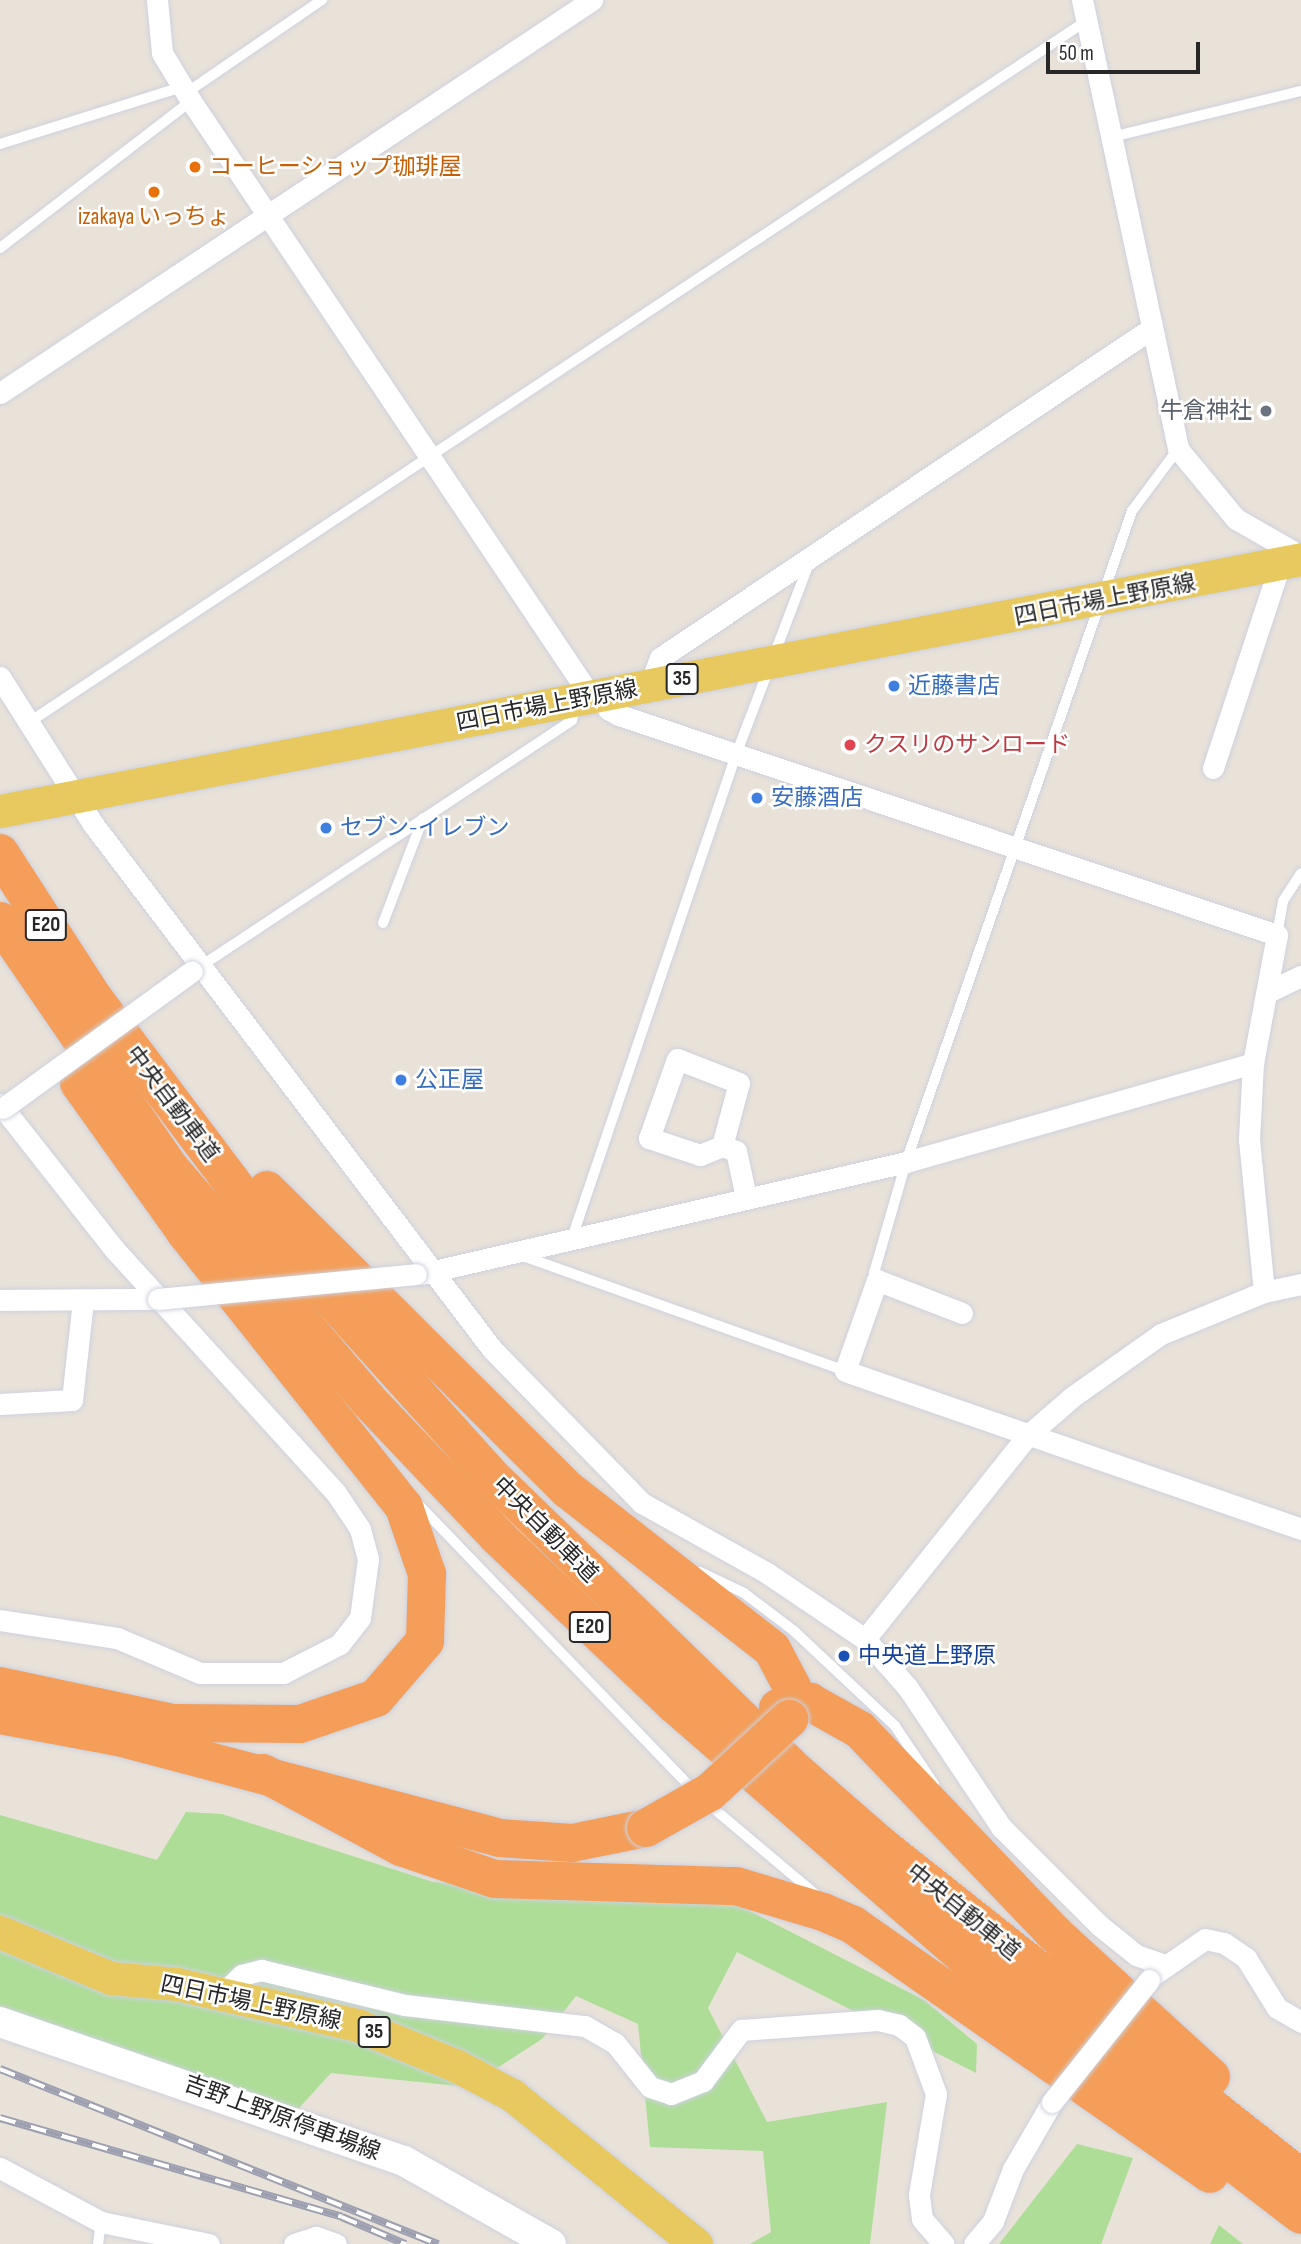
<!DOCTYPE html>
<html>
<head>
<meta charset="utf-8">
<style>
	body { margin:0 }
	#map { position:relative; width:1301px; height:2244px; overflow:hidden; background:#e9e2d9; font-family:"Sofia Sans Condensed","Noto Sans JP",sans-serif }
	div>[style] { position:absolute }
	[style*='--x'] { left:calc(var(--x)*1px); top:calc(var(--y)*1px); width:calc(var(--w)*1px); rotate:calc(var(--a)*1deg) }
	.green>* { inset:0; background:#aedd98 }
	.roads { filter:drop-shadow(0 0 2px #ced1df) drop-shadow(0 0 2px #ced1df) }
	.service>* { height:10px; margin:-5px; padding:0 5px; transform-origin:5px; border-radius:5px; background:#fff }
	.minor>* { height:21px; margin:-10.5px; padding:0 10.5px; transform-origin:10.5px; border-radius:10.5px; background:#fff }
	.secondary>* { height:30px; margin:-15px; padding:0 15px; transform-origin:15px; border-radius:15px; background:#fff }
	.primary>* { height:33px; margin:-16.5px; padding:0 16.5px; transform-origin:16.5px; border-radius:16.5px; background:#e7c960 }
	.motorway>* { height:38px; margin:-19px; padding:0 19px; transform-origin:19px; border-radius:19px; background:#f49e59 }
	.rail>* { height:8px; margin-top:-4px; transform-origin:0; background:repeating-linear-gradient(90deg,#fff 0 16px,#9c9fb0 0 32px); box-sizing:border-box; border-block:2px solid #9c9fb0 }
	.bridges { filter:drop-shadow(0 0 2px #ced1df) drop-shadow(0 0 2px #ced1df) }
	.minor-bridge>* { height:21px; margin:-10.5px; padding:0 10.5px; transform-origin:10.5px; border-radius:10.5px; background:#fff }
	.motorway-bridge>* { height:38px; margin:-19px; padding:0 19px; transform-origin:19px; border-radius:19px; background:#f49e59 }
	.dots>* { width:19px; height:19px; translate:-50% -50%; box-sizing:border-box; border:4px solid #fff; border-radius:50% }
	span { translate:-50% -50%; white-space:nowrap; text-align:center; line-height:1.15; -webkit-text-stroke:5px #fff; paint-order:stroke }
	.shield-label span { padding:2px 5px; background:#fff; border:2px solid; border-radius:5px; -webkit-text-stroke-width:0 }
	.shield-label { font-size:21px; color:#272727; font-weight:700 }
	.food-label { font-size:23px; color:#c56008 }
	.left { translate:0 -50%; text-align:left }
	.worship-label { font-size:23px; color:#5b616d }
	.right { translate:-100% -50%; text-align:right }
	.street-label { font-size:23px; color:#272727 }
	.shop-label { font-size:23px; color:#366cbe }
	.health-label { font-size:23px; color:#be3a42 }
	.transit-label { font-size:23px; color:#164399 }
	.scale { position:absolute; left:1046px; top:42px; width:154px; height:32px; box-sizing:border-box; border:4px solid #272727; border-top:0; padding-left:9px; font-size:21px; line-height:24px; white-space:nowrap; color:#272727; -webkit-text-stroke:5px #fff; paint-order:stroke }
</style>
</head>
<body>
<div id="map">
	<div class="green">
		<div style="clip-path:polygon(186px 1812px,222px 1814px,433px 1882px,738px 1905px,924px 2000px,977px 2044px,976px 2073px,737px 1952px,708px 2008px,767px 2122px,887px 2102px,870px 2244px,750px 2244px,771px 2232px,763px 2151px,650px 2147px,638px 2024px,576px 1996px,542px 2039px,468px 2087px,331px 2073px,288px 2120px,0 2022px,0 1815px,157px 1860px)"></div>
		<div style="clip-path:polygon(1077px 2144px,1133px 2158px,1101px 2244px,999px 2244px)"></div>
		<div style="clip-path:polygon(1219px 2225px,1243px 2244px,1210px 2244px)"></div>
	</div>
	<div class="roads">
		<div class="service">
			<div style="--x:186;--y:93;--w:165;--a:-34.4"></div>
			<div style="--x:1112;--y:137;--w:195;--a:-13.7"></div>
			<div style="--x:0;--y:144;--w:191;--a:-17.4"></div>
			<div style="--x:0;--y:248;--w:241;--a:-37.6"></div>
			<div style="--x:28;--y:723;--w:1270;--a:-33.56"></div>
			<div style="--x:383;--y:923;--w:112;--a:-69.1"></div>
			<div style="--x:1277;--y:935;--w:35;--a:-80"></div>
			<div style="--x:1283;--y:901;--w:33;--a:-57"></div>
			<div style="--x:201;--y:966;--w:445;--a:-33.5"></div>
			<div style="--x:572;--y:720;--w:18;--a:-74"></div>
			<div style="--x:573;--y:1235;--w:510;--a:-71.25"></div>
			<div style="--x:737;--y:752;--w:204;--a:-69.1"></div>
			<div style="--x:520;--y:1255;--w:345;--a:19.6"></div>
			<div style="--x:877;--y:1280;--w:8;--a:-113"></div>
			<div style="--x:874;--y:1273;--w:116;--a:-73.9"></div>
			<div style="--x:906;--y:1162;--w:689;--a:-70.86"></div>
			<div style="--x:1132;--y:511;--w:77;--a:-53.4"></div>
			<div style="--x:418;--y:1504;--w:400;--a:46.1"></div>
			<div style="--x:700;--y:1572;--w:49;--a:25.5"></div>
			<div style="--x:744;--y:1593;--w:63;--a:37.2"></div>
			<div style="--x:794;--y:1631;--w:139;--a:43.2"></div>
			<div style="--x:895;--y:1726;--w:70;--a:56.1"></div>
			<div style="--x:707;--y:1803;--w:141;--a:40.1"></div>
			<div style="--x:98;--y:2244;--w:22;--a:-82"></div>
		</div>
		<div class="minor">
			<div style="--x:157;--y:0;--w:53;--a:84.6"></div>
			<div style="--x:162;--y:53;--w:56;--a:58.9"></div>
			<div style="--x:191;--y:101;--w:718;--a:56.13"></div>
			<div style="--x:1082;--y:0;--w:459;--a:77.9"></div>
			<div style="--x:1178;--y:449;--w:91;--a:50.4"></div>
			<div style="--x:1236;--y:519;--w:75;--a:29.6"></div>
			<div style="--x:0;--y:393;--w:711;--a:-33.58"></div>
			<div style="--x:0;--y:677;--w:174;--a:57.7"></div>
			<div style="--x:93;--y:824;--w:659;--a:52.77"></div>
			<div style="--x:492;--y:1349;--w:215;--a:45.8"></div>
			<div style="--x:642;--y:1503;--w:143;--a:29.2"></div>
			<div style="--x:767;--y:1573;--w:118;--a:34"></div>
			<div style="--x:865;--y:1639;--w:65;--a:48.7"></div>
			<div style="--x:908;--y:1688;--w:167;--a:56.2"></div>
			<div style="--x:1001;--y:1827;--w:139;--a:45"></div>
			<div style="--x:1099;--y:1925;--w:48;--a:39"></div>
			<div style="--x:1136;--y:1955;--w:28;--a:19"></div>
			<div style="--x:650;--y:685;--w:29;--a:-70"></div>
			<div style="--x:660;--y:658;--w:592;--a:-33.85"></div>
			<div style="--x:604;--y:695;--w:15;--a:74"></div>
			<div style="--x:608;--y:709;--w:13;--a:29"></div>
			<div style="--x:619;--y:715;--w:694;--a:18.49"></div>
			<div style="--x:1277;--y:935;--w:130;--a:100.6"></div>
			<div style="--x:1253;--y:1063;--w:76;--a:93"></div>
			<div style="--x:1249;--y:1139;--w:154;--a:84.4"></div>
			<div style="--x:1213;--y:768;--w:215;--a:-71.8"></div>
			<div style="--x:1268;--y:992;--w:37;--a:-26"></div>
			<div style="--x:0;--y:1104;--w:186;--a:51.8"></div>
			<div style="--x:115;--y:1250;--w:328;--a:47.7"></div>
			<div style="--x:336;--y:1493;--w:43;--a:56.3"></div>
			<div style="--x:360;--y:1529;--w:31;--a:75"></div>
			<div style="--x:368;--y:1559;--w:60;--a:97.7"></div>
			<div style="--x:360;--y:1618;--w:33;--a:128"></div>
			<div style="--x:340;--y:1644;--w:64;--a:153"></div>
			<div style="--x:283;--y:1673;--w:83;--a:180"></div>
			<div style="--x:200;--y:1673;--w:90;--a:-157.1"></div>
			<div style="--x:117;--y:1638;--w:118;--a:-171.3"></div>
			<div style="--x:722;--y:1146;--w:65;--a:-74.9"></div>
			<div style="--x:739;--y:1083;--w:66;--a:-158.8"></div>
			<div style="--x:677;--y:1059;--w:84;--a:109.5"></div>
			<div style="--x:649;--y:1138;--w:54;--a:18.4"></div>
			<div style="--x:700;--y:1155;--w:24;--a:-22"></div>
			<div style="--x:722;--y:1146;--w:15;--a:20"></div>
			<div style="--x:736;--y:1151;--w:47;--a:77.7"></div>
			<div style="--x:421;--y:1274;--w:498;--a:-13"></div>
			<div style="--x:906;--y:1162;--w:361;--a:-15.9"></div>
			<div style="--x:0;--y:1300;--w:158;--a:-0.4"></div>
			<div style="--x:962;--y:1313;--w:91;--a:-158.8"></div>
			<div style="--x:877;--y:1280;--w:96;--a:109.4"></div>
			<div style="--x:845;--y:1371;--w:483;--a:19.1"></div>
			<div style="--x:0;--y:1404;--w:72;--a:-3.2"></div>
			<div style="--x:72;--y:1400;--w:101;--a:-83.7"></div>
			<div style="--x:865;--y:1639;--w:258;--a:-51.4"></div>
			<div style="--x:1026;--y:1437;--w:61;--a:-41"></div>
			<div style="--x:1072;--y:1397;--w:109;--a:-35.3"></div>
			<div style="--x:1161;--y:1334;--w:111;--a:-22.2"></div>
			<div style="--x:1264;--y:1292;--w:38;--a:-12"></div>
			<div style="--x:1153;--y:1975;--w:63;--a:-34.7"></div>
			<div style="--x:1205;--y:1939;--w:19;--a:12"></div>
			<div style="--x:1224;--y:1943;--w:27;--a:34"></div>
			<div style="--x:1246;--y:1958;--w:59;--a:58.2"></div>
			<div style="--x:1277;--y:2008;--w:28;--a:30"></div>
			<div style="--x:221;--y:1995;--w:29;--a:-44"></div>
			<div style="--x:242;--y:1975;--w:20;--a:-15"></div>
			<div style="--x:261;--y:1970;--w:148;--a:13.7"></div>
			<div style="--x:405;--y:2005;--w:181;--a:6.7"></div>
			<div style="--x:585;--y:2026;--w:34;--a:30"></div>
			<div style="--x:615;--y:2043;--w:56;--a:51.5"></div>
			<div style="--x:650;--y:2087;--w:22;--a:18"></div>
			<div style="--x:671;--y:2094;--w:35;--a:-22"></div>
			<div style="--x:703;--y:2081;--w:64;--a:-53.3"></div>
			<div style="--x:741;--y:2030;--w:137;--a:-4.2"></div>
			<div style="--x:878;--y:2020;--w:22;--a:13"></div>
			<div style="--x:899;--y:2025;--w:20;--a:37"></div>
			<div style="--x:915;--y:2037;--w:61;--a:69.8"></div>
			<div style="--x:936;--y:2094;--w:102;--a:99.6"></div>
			<div style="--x:919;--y:2195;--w:24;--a:83"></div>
			<div style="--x:922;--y:2219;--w:33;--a:49"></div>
			<div style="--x:0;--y:2168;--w:115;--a:28.1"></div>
			<div style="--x:101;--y:2222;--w:110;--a:11.5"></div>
			<div style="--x:294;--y:2244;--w:23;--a:-18"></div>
			<div style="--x:316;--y:2237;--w:21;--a:19"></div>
			<div style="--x:974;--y:2244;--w:30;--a:-50"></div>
			<div style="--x:993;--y:2221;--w:56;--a:-69"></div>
			<div style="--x:1013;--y:2169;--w:78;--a:-59.8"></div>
		</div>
		<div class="secondary">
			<div style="--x:0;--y:2022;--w:427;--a:19"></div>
			<div style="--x:404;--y:2161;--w:169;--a:29.5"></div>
		</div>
		<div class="primary">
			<div style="--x:0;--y:811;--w:1325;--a:-10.96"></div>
			<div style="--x:0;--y:1932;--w:120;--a:22.5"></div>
			<div style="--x:111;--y:1978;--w:66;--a:5.2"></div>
			<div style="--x:177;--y:1984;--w:185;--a:12.8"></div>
			<div style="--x:357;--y:2025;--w:108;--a:22.3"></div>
			<div style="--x:457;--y:2066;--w:62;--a:27.8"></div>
			<div style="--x:512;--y:2095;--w:237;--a:39"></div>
		</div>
		<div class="motorway">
			<div style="--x:0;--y:853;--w:170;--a:57.2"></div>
			<div style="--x:92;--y:996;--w:275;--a:53.1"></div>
			<div style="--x:257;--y:1216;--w:347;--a:48"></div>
			<div style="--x:489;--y:1474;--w:421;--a:44.1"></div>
			<div style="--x:791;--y:1767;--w:123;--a:41.1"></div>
			<div style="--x:884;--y:1848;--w:532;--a:38.36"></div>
			<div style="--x:0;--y:921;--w:300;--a:55.5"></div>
			<div style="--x:170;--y:1168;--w:306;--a:49.5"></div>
			<div style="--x:369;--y:1401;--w:186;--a:46.5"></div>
			<div style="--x:497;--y:1536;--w:244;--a:43.5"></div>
			<div style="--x:674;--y:1704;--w:401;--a:41"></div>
			<div style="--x:977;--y:1967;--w:408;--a:37.4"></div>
			<div style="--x:79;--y:1083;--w:184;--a:54.5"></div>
			<div style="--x:186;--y:1233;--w:350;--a:51.5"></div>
			<div style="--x:404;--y:1507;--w:71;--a:71.1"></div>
			<div style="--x:427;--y:1574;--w:67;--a:91.7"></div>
			<div style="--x:425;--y:1641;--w:75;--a:130.7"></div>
			<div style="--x:376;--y:1698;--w:80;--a:161.1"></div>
			<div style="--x:300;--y:1724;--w:126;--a:-179.5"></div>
			<div style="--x:267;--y:1190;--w:424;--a:44.9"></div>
			<div style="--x:567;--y:1489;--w:260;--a:38"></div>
			<div style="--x:772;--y:1649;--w:43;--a:62.2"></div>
			<div style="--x:792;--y:1687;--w:32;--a:95"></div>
			<div style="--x:0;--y:1686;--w:176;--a:12.1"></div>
			<div style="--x:778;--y:1708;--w:33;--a:-11"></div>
			<div style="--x:810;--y:1702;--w:57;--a:29.2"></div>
			<div style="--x:860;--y:1730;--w:281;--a:46.3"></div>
			<div style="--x:1054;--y:1933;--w:213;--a:42.5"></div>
			<div style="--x:0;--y:1715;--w:120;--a:10.6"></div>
			<div style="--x:118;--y:1737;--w:394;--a:14.8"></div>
			<div style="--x:499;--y:1838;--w:73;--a:3.9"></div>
			<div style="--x:572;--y:1843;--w:76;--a:-11.5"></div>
			<div style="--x:263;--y:1773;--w:157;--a:28.2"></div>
			<div style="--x:401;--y:1847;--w:99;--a:18.8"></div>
			<div style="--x:495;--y:1879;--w:241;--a:1.7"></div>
			<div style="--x:736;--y:1886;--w:91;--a:16.6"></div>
			<div style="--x:823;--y:1912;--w:33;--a:23"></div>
			<div style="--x:853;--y:1925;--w:435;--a:34.9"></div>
		</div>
	</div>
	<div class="rail">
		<div style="--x:0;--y:2069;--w:472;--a:21.8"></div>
		<div style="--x:0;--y:2118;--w:356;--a:16.1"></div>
		<div style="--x:342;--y:2217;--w:69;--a:23.2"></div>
	</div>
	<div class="bridges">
		<div class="minor-bridge">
			<div style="--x:3;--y:1108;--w:233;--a:-35.9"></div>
			<div style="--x:158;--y:1299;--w:259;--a:-5.5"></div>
			<div style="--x:1052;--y:2102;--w:156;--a:-51.5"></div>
		</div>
		<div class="motorway-bridge">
			<div style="--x:646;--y:1828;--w:73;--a:-29.4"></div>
			<div style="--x:710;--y:1792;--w:108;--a:-42.7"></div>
		</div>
	</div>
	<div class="dots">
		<div style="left:195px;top:167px;background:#e8710a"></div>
		<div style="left:154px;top:192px;background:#e8710a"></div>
		<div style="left:1266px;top:411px;background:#6b7280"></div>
		<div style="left:894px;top:686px;background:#3f7fe0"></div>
		<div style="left:850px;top:745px;background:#e0444e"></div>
		<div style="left:757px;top:798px;background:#3f7fe0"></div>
		<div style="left:326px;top:828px;background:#3f7fe0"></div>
		<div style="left:401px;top:1080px;background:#3f7fe0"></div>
		<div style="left:844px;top:1656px;background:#1a4fb4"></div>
	</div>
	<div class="shield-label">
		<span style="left:682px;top:679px">35</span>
		<span style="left:46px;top:925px">E20</span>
		<span style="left:590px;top:1627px">E20</span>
		<span style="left:374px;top:2032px">35</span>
	</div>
	<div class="food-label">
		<span class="left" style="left:209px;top:167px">コーヒーショップ珈琲屋</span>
		<span style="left:154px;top:217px">izakaya いっちょ</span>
	</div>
	<div class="worship-label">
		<span class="right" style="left:1252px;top:411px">牛倉神社</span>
	</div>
	<div class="street-label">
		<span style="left:1105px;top:600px;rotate:-11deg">四日市場上野原線</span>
		<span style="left:547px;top:706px;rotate:-11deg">四日市場上野原線</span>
		<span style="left:172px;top:1104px;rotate:53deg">中央自動車道</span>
		<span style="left:545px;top:1530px;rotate:45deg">中央自動車道</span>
		<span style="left:963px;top:1912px;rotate:39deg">中央自動車道</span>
		<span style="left:251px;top:2003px;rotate:12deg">四日市場上野原線</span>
		<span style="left:282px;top:2118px;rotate:20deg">吉野上野原停車場線</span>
	</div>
	<div class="shop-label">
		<span class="left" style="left:908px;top:686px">近藤書店</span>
		<span class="left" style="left:771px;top:798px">安藤酒店</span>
		<span class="left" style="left:340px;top:828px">セブン-イレブン</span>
		<span class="left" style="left:415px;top:1080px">公正屋</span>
	</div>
	<div class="health-label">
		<span class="left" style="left:864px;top:745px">クスリのサンロード</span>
	</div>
	<div class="transit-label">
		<span class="left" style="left:858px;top:1656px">中央道上野原</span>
	</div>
	<div class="scale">50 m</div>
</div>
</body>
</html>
